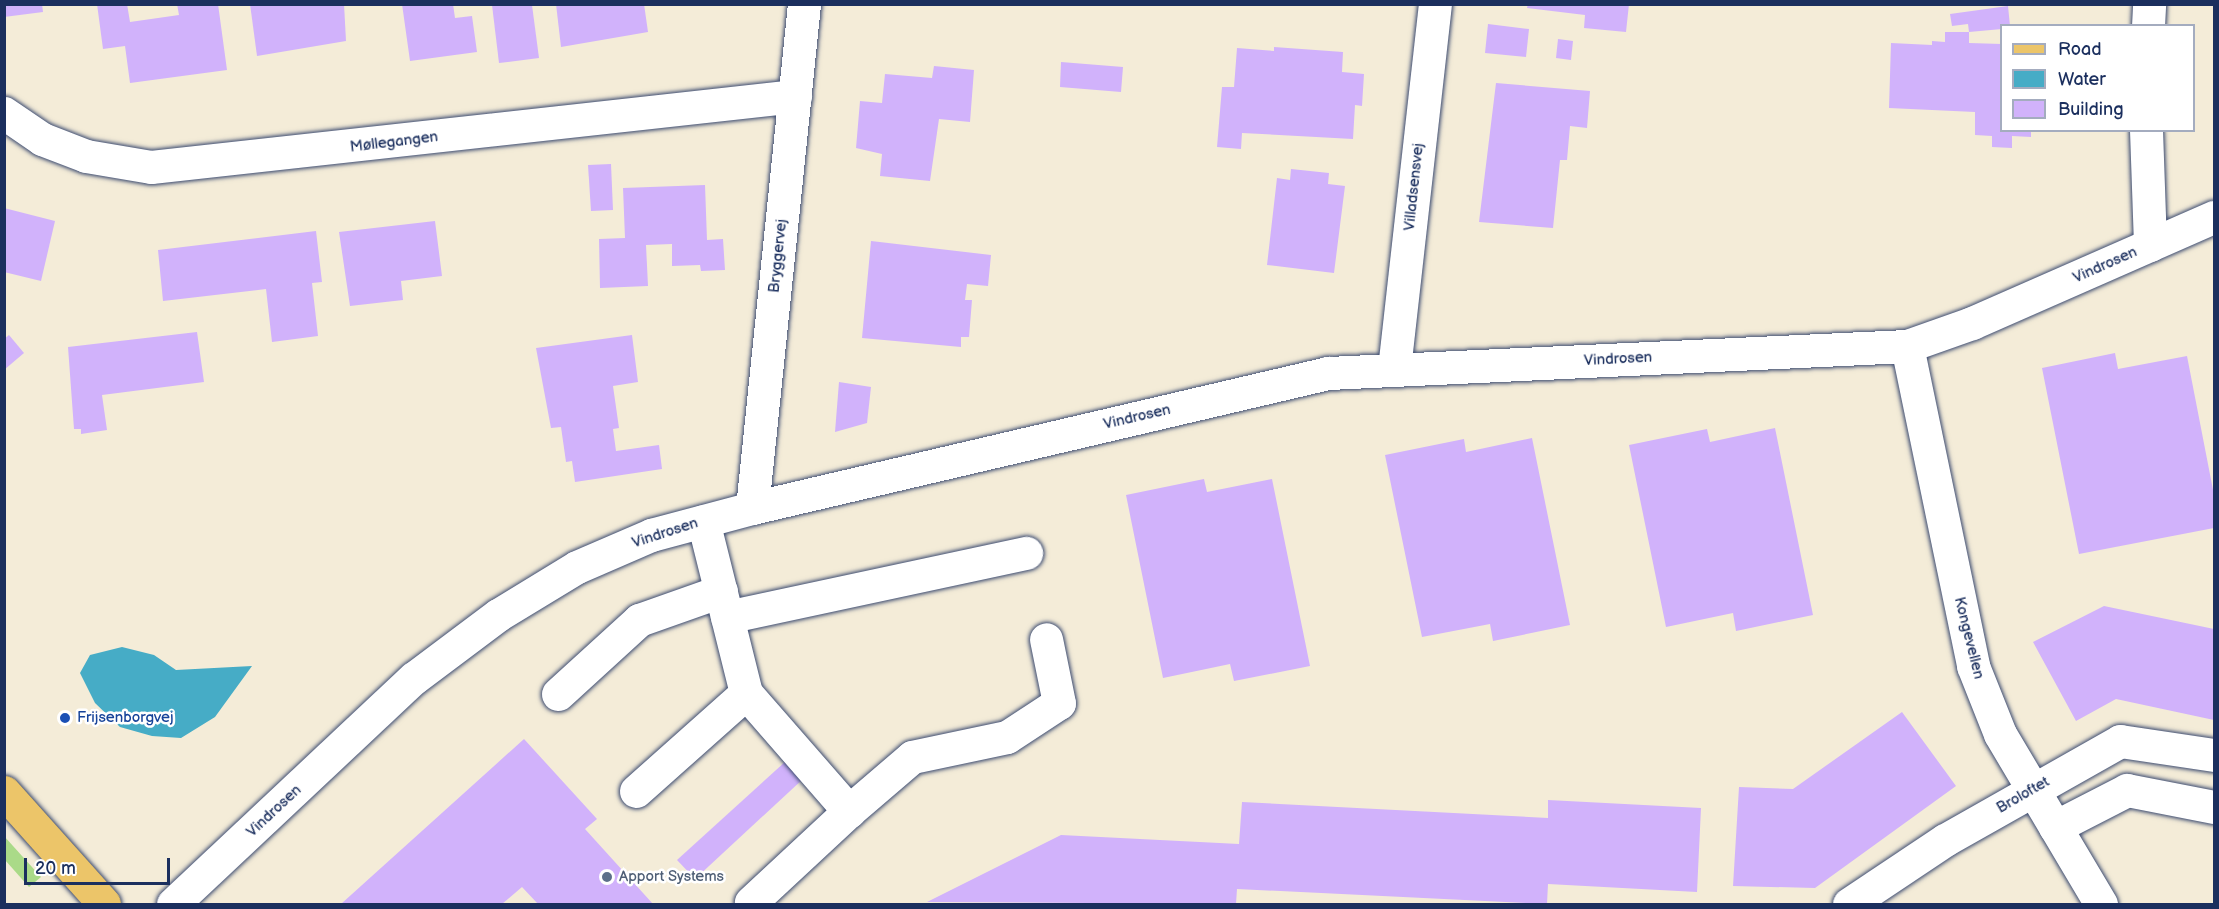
<!DOCTYPE html>
<html>
<head>
<meta charset="utf-8">
<style>
	body { margin:0 }
	#map { position:relative; width:2219px; height:909px; overflow:hidden; background:#f4ecd8; font-family:"Balsamiq Sans",sans-serif }
	div>[style] { position:absolute }
	[style*='--x'] { left:calc(var(--x)*1px); top:calc(var(--y)*1px); width:calc(var(--w)*1px); rotate:calc(var(--a)*1deg) }
	.green>* { inset:0; background:#aada88 }
	.water>* { inset:0; background:#46acc6 }
	.building>* { inset:0; background:#d1b2fb }
	.roads { filter:drop-shadow(0 0 2px #3c4b70) drop-shadow(0 0 2px #3c4b70) }
	.minor>* { height:33px; margin:-16.5px; padding:0 16.5px; transform-origin:16.5px; border-radius:16.5px; background:#fff }
	.major>* { height:33px; margin:-16.5px; padding:0 16.5px; transform-origin:16.5px; border-radius:16.5px; background:#ecc569 }
	.dots>* { width:16px; height:16px; translate:-50% -50%; box-sizing:border-box; border:3px solid #fff; border-radius:50% }
	span { translate:-50% -50%; white-space:nowrap; text-align:center; line-height:1.15; -webkit-text-stroke:5px #fff; paint-order:stroke }
	.street-label { font-size:15px; color:#1b2f5e }
	.transit-label { font-size:15px; color:#164399 }
	.left { translate:0 -50%; text-align:left }
	.service-label { font-size:15px; color:#4e5e75 }
	.frame { position:absolute; inset:0; border:6px solid #1b2f5e; pointer-events:none }
	.legend { position:absolute; left:2000px; top:24px; width:195px; height:108px; box-sizing:border-box; background:#fff; border:2px solid #a4acbf; margin:0; padding:8px 10px; list-style:none; font-size:18px; color:#1b2f5e }
	.legend li { display:flex; align-items:center; gap:12px; height:30px }
	.legend b { width:30px; border:2px solid #a4acbf }
	.scale { position:absolute; left:24px; top:858px; width:146px; height:27px; box-sizing:border-box; border:3px solid #1b2f5e; border-top:0; padding-left:8px; font-size:18px; line-height:21px; white-space:nowrap; color:#1b2f5e; -webkit-text-stroke:4px #fff; paint-order:stroke }
</style>
</head>
<body>
<div id="map">
	<div class="green">
		<div style="clip-path:polygon(4px 836px,41px 877px,29px 887px,5px 860px)"></div>
	</div>
	<div class="water">
		<div style="clip-path:polygon(122px 647px,154px 655px,176px 670px,252px 666px,215px 717px,181px 738px,152px 736px,120px 727px,95px 703px,80px 673px,90px 655px)"></div>
	</div>
	<div class="building">
		<div style="clip-path:polygon(4px 4px,42px 4px,43px 12px,4px 17px)"></div>
		<div style="clip-path:polygon(97px 4px,127px 4px,130px 22px,179px 15px,177px 4px,218px 4px,227px 70px,130px 83px,125px 46px,103px 49px)"></div>
		<div style="clip-path:polygon(250px 4px,344px 4px,346px 41px,257px 56px)"></div>
		<div style="clip-path:polygon(402px 4px,453px 4px,455px 18px,472px 16px,477px 52px,410px 61px)"></div>
		<div style="clip-path:polygon(556px 4px,644px 4px,648px 32px,561px 47px)"></div>
		<div style="clip-path:polygon(1528px 4px,1629px 4px,1626px 32px,1584px 28px,1585px 15px,1527px 8px)"></div>
		<div style="clip-path:polygon(492px 5px,532px 5px,539px 58px,499px 63px)"></div>
		<div style="clip-path:polygon(2008px 6px,2010px 26px,2002px 29px,1969px 32px,1968px 24px,1952px 26px,1950px 14px)"></div>
		<div style="clip-path:polygon(1488px 24px,1529px 29px,1526px 57px,1485px 53px)"></div>
		<div style="clip-path:polygon(1945px 32px,1969px 32px,1969px 43px,2002px 44px,2002px 130px,2031px 130px,2031px 137px,2012px 136px,2012px 148px,1992px 147px,1992px 136px,1975px 135px,1975px 112px,1889px 108px,1891px 43px,1932px 45px,1932px 41px,1945px 42px)"></div>
		<div style="clip-path:polygon(1558px 39px,1573px 41px,1571px 60px,1556px 58px)"></div>
		<div style="clip-path:polygon(1274px 47px,1343px 52px,1342px 72px,1364px 74px,1362px 106px,1355px 105px,1353px 139px,1242px 133px,1241px 149px,1217px 147px,1222px 87px,1234px 87px,1237px 48px,1274px 51px)"></div>
		<div style="clip-path:polygon(1061px 62px,1123px 67px,1121px 92px,1060px 87px)"></div>
		<div style="clip-path:polygon(934px 66px,974px 70px,970px 122px,939px 119px,930px 181px,880px 176px,882px 154px,856px 148px,860px 101px,882px 103px,885px 74px,932px 78px)"></div>
		<div style="clip-path:polygon(1496px 83px,1590px 91px,1587px 128px,1570px 126px,1567px 160px,1560px 160px,1553px 228px,1479px 222px)"></div>
		<div style="clip-path:polygon(611px 164px,613px 210px,591px 211px,588px 165px)"></div>
		<div style="clip-path:polygon(1291px 169px,1329px 173px,1328px 184px,1345px 186px,1334px 273px,1267px 265px,1277px 178px,1290px 180px)"></div>
		<div style="clip-path:polygon(705px 185px,707px 240px,723px 239px,725px 270px,701px 271px,700px 265px,672px 266px,672px 244px,646px 245px,648px 286px,600px 288px,599px 239px,625px 238px,623px 188px)"></div>
		<div style="clip-path:polygon(4px 208px,55px 221px,41px 281px,4px 272px)"></div>
		<div style="clip-path:polygon(435px 221px,442px 276px,401px 281px,403px 300px,350px 306px,339px 232px)"></div>
		<div style="clip-path:polygon(316px 231px,322px 282px,312px 283px,318px 336px,272px 342px,266px 289px,163px 301px,158px 250px)"></div>
		<div style="clip-path:polygon(871px 241px,991px 255px,988px 286px,967px 284px,965px 300px,972px 300px,969px 337px,961px 337px,961px 347px,862px 338px)"></div>
		<div style="clip-path:polygon(197px 332px,204px 382px,102px 395px,107px 430px,81px 434px,81px 429px,74px 429px,68px 347px)"></div>
		<div style="clip-path:polygon(9px 335px,24px 353px,4px 370px,4px 339px)"></div>
		<div style="clip-path:polygon(632px 335px,638px 382px,613px 386px,619px 428px,613px 429px,616px 451px,659px 445px,662px 469px,575px 482px,572px 461px,566px 462px,561px 427px,551px 428px,536px 348px)"></div>
		<div style="clip-path:polygon(2115px 353px,2118px 369px,2187px 356px,2214px 495px,2214px 528px,2079px 554px,2042px 368px)"></div>
		<div style="clip-path:polygon(839px 382px,871px 387px,867px 423px,835px 432px)"></div>
		<div style="clip-path:polygon(1775px 428px,1813px 615px,1736px 631px,1733px 613px,1666px 627px,1629px 445px,1707px 429px,1710px 442px)"></div>
		<div style="clip-path:polygon(1532px 438px,1570px 625px,1493px 641px,1490px 624px,1422px 637px,1385px 455px,1464px 439px,1466px 452px)"></div>
		<div style="clip-path:polygon(1204px 479px,1207px 492px,1272px 479px,1310px 666px,1234px 681px,1230px 664px,1163px 678px,1126px 495px)"></div>
		<div style="clip-path:polygon(2104px 606px,2214px 629px,2214px 720px,2116px 699px,2076px 721px,2033px 642px)"></div>
		<div style="clip-path:polygon(1902px 712px,1956px 786px,1815px 888px,1733px 886px,1739px 787px,1793px 789px)"></div>
		<div style="clip-path:polygon(524px 739px,597px 819px,585px 829px,653px 904px,538px 904px,522px 887px,502px 904px,341px 904px)"></div>
		<div style="clip-path:polygon(786px 761px,803px 779px,695px 879px,677px 860px)"></div>
		<div style="clip-path:polygon(1548px 800px,1701px 808px,1697px 892px,1548px 884px,1547px 904px,1237px 889px,1236px 904px,927px 902px,1061px 835px,1239px 844px,1242px 802px,1548px 818px)"></div>
	</div>
	<div class="roads">
		<div class="minor">
			<div style="--x:2148;--y:26;--w:22;--a:-87"></div>
			<div style="--x:4;--y:113;--w:46;--a:34.4"></div>
			<div style="--x:42;--y:139;--w:47;--a:21.1"></div>
			<div style="--x:86;--y:156;--w:66;--a:9.6"></div>
			<div style="--x:151;--y:167;--w:648;--a:-6.29"></div>
			<div style="--x:2146;--y:130;--w:115;--a:88"></div>
			<div style="--x:1907;--y:346;--w:327;--a:78.3"></div>
			<div style="--x:1973;--y:666;--w:73;--a:68.3"></div>
			<div style="--x:2000;--y:734;--w:198;--a:59.3"></div>
			<div style="--x:1394;--y:369;--w:367;--a:-83.6"></div>
			<div style="--x:752;--y:508;--w:507;--a:-84.11"></div>
			<div style="--x:727;--y:617;--w:306;--a:-12.1"></div>
			<div style="--x:746;--y:693;--w:157;--a:48.9"></div>
			<div style="--x:849;--y:811;--w:134;--a:137.1"></div>
			<div style="--x:558;--y:694;--w:110;--a:-42.4"></div>
			<div style="--x:639;--y:620;--w:87;--a:-19.5"></div>
			<div style="--x:636;--y:791;--w:147;--a:-41.7"></div>
			<div style="--x:746;--y:693;--w:177;--a:-104"></div>
			<div style="--x:849;--y:811;--w:83;--a:-40.6"></div>
			<div style="--x:912;--y:757;--w:97;--a:-11.9"></div>
			<div style="--x:1007;--y:737;--w:62;--a:-33.2"></div>
			<div style="--x:1059;--y:703;--w:65;--a:-101.5"></div>
			<div style="--x:2055;--y:827;--w:81;--a:-27.2"></div>
			<div style="--x:2127;--y:790;--w:89;--a:11.1"></div>
			<div style="--x:173;--y:904;--w:330;--a:-43.2"></div>
			<div style="--x:414;--y:678;--w:105;--a:-36.9"></div>
			<div style="--x:498;--y:615;--w:92;--a:-31.3"></div>
			<div style="--x:577;--y:567;--w:81;--a:-23.4"></div>
			<div style="--x:651;--y:535;--w:105;--a:-15"></div>
			<div style="--x:752;--y:508;--w:592;--a:-13.19"></div>
			<div style="--x:1328;--y:373;--w:580;--a:-2.67"></div>
			<div style="--x:1907;--y:346;--w:69;--a:-19.5"></div>
			<div style="--x:1972;--y:323;--w:264;--a:-23.7"></div>
			<div style="--x:1849;--y:904;--w:115;--a:-33.7"></div>
			<div style="--x:1945;--y:840;--w:201;--a:-29.5"></div>
			<div style="--x:2120;--y:741;--w:95;--a:8.5"></div>
		</div>
		<div class="major">
			<div style="--x:4;--y:792;--w:150;--a:48.2"></div>
		</div>
	</div>
	<div class="dots">
		<div style="left:65px;top:718px;background:#1a4fb4"></div>
		<div style="left:607px;top:877px;background:#5c6f8a"></div>
	</div>
	<div class="street-label">
		<span style="left:394px;top:142px;rotate:-7deg">Møllegangen</span>
		<span style="left:1414px;top:187px;rotate:-84deg">Villadsensvej</span>
		<span style="left:778px;top:256px;rotate:-84deg">Bryggervej</span>
		<span style="left:2105px;top:265px;rotate:-24deg">Vindrosen</span>
		<span style="left:1618px;top:359px;rotate:-3deg">Vindrosen</span>
		<span style="left:1137px;top:417px;rotate:-13deg">Vindrosen</span>
		<span style="left:665px;top:533px;rotate:-18deg">Vindrosen</span>
		<span style="left:1969px;top:638px;rotate:76deg">Kongevellen</span>
		<span style="left:2023px;top:795px;rotate:-30deg">Broloftet</span>
		<span style="left:274px;top:811px;rotate:-43deg">Vindrosen</span>
	</div>
	<div class="transit-label">
		<span class="left" style="left:77px;top:718px">Frijsenborgvej</span>
	</div>
	<div class="service-label">
		<span class="left" style="left:619px;top:877px">Apport Systems</span>
	</div>
	<div class="frame"></div>
	<ul class="legend">
	<li><b style="height:8px;background:#ecc569"></b>Road</li>
	<li><b style="height:16px;background:#46acc6"></b>Water</li>
	<li><b style="height:16px;background:#d1b2fb"></b>Building</li>
	</ul>
	<div class="scale">20 m</div>
</div>
</body>
</html>
